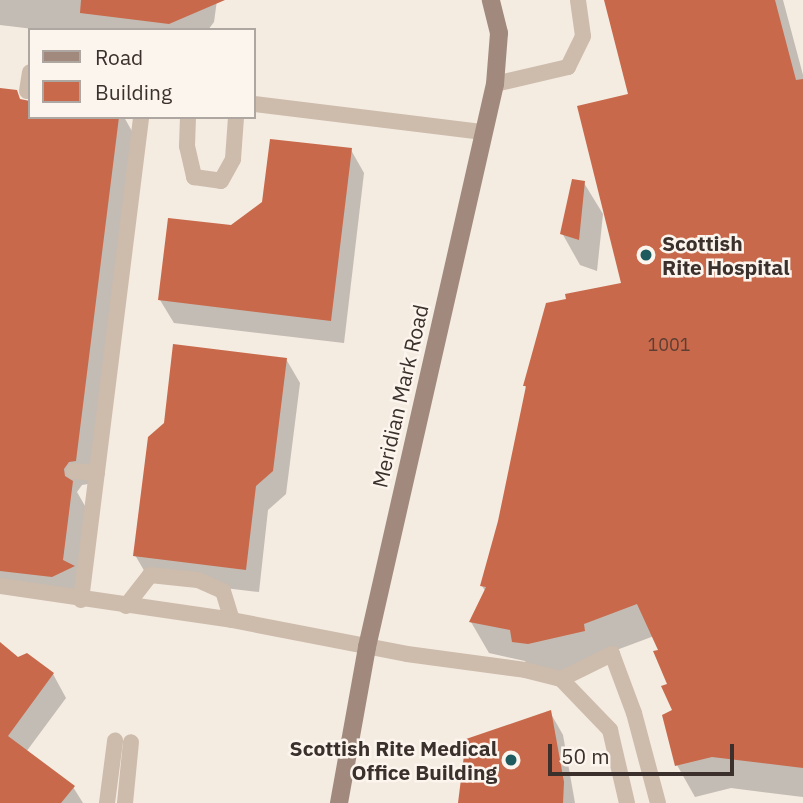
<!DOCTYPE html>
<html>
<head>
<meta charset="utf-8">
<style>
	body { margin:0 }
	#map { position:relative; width:803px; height:803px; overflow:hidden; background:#f4ebe1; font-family:"IBM Plex Sans",sans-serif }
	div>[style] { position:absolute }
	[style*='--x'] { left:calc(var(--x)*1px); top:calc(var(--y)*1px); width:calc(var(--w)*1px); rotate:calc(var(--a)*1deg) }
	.shadow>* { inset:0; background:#0003 }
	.building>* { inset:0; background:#c8694b }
	.lane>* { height:16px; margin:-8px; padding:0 8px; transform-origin:8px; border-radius:8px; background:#cdbbac }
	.secondary>* { height:18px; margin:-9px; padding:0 9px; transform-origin:9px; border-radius:9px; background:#a18a7d }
	.dots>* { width:19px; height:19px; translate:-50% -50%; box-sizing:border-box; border:4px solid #fbf5ee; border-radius:50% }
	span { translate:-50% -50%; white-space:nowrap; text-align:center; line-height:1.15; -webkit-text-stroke:5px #fbf5ee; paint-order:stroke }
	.number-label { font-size:18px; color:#5e3e33 }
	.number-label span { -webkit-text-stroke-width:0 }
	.poi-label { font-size:21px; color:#3b302b; font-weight:700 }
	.left { translate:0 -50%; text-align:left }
	.right { translate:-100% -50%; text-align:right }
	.street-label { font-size:21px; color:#3b302b }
	.legend { position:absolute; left:28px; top:28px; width:228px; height:91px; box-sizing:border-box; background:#fbf5ee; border:2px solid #aea6a0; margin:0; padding:9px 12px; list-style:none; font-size:21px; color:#3b302b }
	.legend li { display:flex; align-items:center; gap:14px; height:35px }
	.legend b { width:35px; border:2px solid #aea6a0 }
	.scale { position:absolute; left:548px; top:744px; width:186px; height:32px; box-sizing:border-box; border:4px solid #3b302b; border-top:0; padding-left:9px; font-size:21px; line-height:24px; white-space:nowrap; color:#3b302b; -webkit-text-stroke:5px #fbf5ee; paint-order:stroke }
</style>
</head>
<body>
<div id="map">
	<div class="shadow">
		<div style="clip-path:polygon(0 0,217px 0,214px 22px,208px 30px,42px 30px,0 25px)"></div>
		<div style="clip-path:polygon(606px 0,783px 0,803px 75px,803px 797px,731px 788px,695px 797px,677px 765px,675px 711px,661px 651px,654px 636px,547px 676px,533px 673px,525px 661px,489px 653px,471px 622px,486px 592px,482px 586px,499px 521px,527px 390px,525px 386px,624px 285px,631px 96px)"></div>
		<div style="clip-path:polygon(0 90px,30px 117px,124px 117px,133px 133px,88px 484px,82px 485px,77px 492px,85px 506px,86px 590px,0 592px)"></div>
		<div style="clip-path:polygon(351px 150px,364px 173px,344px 343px,174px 323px,160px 300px,231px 227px)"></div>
		<div style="clip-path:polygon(584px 183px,603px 214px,597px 271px,580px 265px,562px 233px)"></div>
		<div style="clip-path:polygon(286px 359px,300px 383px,286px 494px,268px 510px,259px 592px,149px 579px,135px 555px,165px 424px)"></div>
		<div style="clip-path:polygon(0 652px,17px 659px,26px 655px,53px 674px,66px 698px,26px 752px,73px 787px,83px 803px,0 803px)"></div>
		<div style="clip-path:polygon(550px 712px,563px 735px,575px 803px,460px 803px)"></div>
	</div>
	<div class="building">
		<div style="clip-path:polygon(81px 0,225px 0,169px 24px,80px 13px)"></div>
		<div style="clip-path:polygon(604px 0,775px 0,796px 80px,803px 79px,803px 768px,712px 757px,675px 766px,662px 715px,672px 710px,661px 686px,667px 684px,653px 651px,658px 650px,637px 604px,584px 624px,585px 631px,528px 644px,512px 642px,510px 630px,469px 622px,486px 587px,480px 586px,498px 521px,526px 386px,523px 386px,546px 303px,566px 299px,565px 294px,621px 283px,577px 106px,628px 94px)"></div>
		<div style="clip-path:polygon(0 88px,17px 90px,20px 99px,30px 101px,30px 117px,119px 117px,76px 461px,69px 462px,64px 469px,65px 476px,73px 481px,63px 560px,75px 566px,52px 577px,0 571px)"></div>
		<div style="clip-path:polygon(270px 139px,352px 148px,331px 321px,158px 300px,168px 218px,231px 225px,262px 202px)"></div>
		<div style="clip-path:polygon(572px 179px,585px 181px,579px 240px,560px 234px)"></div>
		<div style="clip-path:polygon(173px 344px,287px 358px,273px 471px,256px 486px,246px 570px,133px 556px,148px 437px,164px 423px)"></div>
		<div style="clip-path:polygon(0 642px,18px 657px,27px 653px,54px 673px,8px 736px,75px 786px,61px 803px,0 803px)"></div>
		<div style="clip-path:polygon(551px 710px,564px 782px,563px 803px,458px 803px,466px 739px)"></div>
	</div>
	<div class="lane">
		<div style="--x:495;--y:84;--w:75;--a:-13.1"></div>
		<div style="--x:568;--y:67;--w:34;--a:-64"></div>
		<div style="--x:583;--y:36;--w:36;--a:-98"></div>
		<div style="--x:27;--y:91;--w:19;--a:-81"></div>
		<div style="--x:254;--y:104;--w:231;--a:7"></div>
		<div style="--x:188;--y:117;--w:29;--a:92"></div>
		<div style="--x:187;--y:146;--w:32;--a:77"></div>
		<div style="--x:194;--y:177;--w:27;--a:8"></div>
		<div style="--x:221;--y:181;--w:25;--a:-61"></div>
		<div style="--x:233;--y:159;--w:42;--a:-85.9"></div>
		<div style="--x:74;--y:471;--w:23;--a:5"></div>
		<div style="--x:0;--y:586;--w:234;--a:8.3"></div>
		<div style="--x:232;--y:620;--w:178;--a:11"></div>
		<div style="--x:407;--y:654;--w:119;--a:7.7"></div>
		<div style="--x:525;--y:670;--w:37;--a:14"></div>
		<div style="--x:561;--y:679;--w:71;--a:46.1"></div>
		<div style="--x:610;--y:730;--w:75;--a:76.9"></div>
		<div style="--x:81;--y:600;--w:487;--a:-82.9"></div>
		<div style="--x:126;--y:606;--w:39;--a:-52"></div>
		<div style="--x:150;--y:575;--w:48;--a:5.9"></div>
		<div style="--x:198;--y:580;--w:27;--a:24"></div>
		<div style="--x:223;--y:591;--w:30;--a:73"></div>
		<div style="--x:561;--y:679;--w:57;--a:-26.1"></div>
		<div style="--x:612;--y:654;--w:63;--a:69.6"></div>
		<div style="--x:634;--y:713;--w:93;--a:75.1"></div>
		<div style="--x:107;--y:803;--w:63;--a:-82.6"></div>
		<div style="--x:125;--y:803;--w:61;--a:-84.4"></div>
	</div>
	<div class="secondary">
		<div style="--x:339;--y:803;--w:158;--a:-79.8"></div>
		<div style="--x:367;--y:647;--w:577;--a:-77.19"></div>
		<div style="--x:495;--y:84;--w:51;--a:-85.5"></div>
		<div style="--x:499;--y:33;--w:34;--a:-104"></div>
	</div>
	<div class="dots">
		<div style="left:646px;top:255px;background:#1f5a5e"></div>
		<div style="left:511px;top:760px;background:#1f5a5e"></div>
	</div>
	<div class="number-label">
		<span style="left:669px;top:345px">1001</span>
	</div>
	<div class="poi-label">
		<span class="left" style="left:662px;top:255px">Scottish<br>Rite Hospital</span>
		<span class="right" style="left:497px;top:760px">Scottish Rite Medical<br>Office Building</span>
	</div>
	<div class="street-label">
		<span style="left:400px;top:396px;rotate:-77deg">Meridian Mark Road</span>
	</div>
	<ul class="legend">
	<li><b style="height:9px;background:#a18a7d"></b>Road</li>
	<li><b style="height:19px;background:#c8694b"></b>Building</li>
	</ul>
	<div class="scale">50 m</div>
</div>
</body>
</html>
